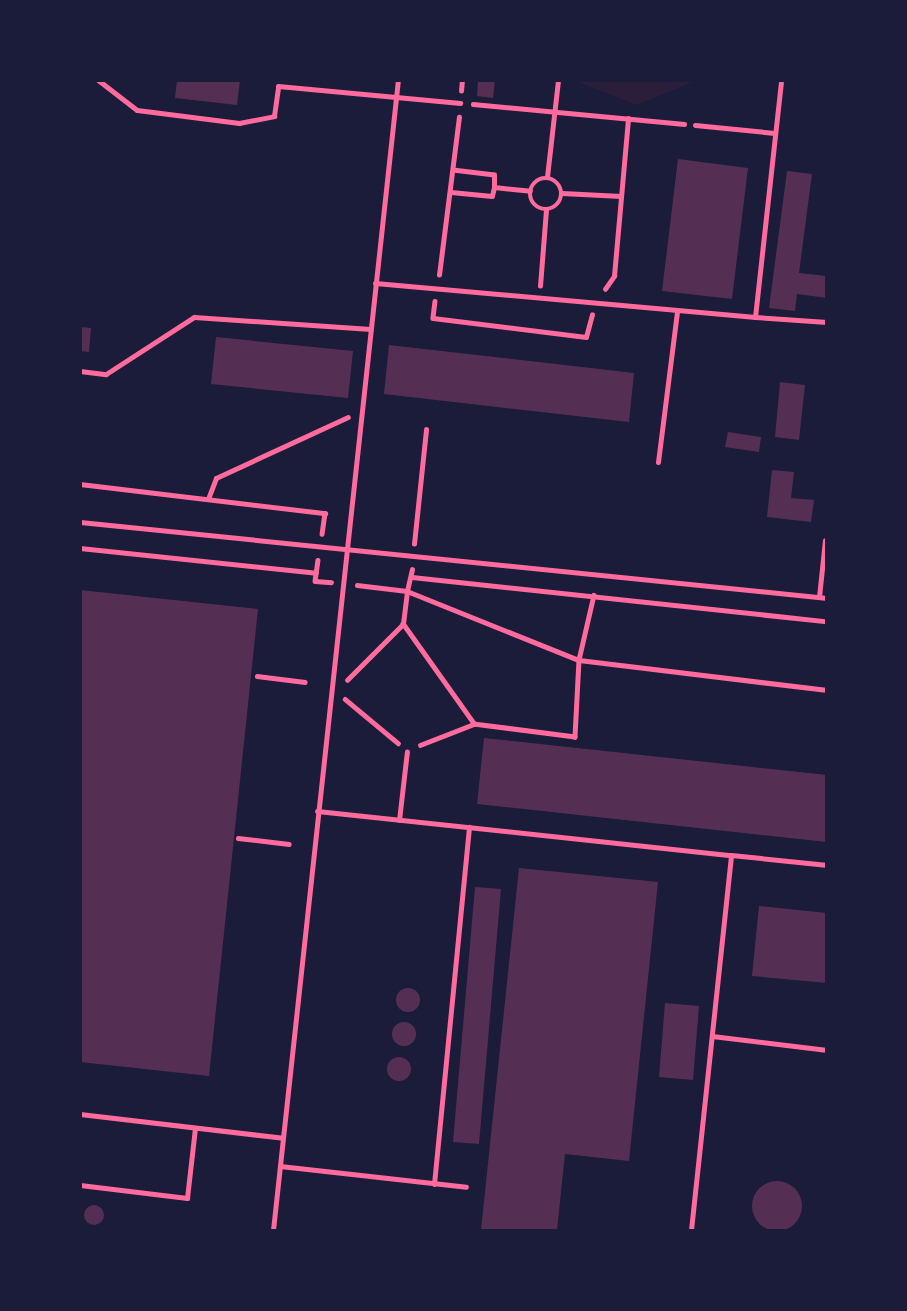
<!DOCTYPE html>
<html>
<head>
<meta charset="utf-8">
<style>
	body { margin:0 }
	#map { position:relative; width:907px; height:1311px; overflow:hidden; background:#1b1b3a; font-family:"Roboto Condensed",sans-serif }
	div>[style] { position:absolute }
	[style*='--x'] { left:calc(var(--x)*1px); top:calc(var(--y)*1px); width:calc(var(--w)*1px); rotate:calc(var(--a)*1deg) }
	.green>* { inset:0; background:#2a1e3b }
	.building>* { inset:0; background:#542f53 }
	.round { border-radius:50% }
	.path>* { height:4.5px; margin:-2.25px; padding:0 2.25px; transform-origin:2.25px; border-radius:2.25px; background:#ff6b9d }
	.path>.ring { margin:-2.25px; padding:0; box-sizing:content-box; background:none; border:4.5px solid #ff6b9d; border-radius:50% }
	.service>* { height:5px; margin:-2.5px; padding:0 2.5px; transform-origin:2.5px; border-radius:2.5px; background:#ff6b9d }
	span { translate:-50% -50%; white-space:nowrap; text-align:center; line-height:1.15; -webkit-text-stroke:5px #1b1b3a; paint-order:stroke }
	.frame { position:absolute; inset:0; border:82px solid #1b1b3a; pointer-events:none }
</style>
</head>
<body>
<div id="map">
	<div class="green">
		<div style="clip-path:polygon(576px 81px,695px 81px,637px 105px)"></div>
	</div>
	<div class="building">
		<div style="clip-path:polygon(177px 80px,240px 80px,237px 105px,175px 98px)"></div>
		<div style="clip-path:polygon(478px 80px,495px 80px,493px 98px,477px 96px)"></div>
		<div style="clip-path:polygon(678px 159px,748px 168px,732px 299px,662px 291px)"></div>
		<div style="clip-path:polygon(787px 171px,812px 174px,799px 273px,827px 276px,827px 298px,797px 294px,795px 311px,769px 308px)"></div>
		<div style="clip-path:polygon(80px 327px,91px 328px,89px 352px,80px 351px)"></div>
		<div style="clip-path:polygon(216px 337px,353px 351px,348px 398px,211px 384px)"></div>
		<div style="clip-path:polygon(389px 345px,634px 373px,629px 422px,384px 394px)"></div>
		<div style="clip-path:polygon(780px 382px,805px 385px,799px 440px,775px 437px)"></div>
		<div style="clip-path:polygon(728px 432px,761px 437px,759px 452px,725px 447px)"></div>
		<div style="clip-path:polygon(772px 470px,794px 472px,791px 498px,814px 500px,811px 522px,767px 517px)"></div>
		<div style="clip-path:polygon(80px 590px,258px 609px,209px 1076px,80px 1062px)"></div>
		<div style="clip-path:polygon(484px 738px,827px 775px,827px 842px,477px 804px)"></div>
		<div style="clip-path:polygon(519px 868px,658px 882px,629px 1161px,565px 1154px,557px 1230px,481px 1230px)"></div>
		<div style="clip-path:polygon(475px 887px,501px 889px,479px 1144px,453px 1142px)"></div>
		<div style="clip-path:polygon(759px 906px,827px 913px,827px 983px,752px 976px)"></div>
		<div class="round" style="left:396px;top:988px;width:24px;height:24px"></div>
		<div style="clip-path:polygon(665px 1003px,699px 1006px,693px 1080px,659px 1077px)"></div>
		<div class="round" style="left:392px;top:1022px;width:24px;height:24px"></div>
		<div class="round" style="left:387px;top:1057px;width:24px;height:24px"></div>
		<div class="round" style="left:752px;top:1181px;width:50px;height:50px"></div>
		<div class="round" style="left:84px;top:1205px;width:20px;height:20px"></div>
	</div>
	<div class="path">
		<div style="--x:461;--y:91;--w:11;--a:-85"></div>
		<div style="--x:473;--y:104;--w:212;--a:5.4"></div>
		<div style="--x:547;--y:177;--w:98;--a:-83.5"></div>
		<div class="ring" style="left:530px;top:178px;width:27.5px;height:27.5px"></div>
		<div style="--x:494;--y:187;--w:36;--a:6"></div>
		<div style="--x:451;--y:192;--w:41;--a:5.6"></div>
		<div style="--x:492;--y:196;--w:9;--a:-77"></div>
		<div style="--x:494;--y:187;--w:12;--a:-90"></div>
		<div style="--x:494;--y:175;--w:39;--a:-173"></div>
		<div style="--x:562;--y:193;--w:59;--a:2.9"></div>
		<div style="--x:439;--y:275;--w:159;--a:-82.8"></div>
		<div style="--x:540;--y:286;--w:76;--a:-85.5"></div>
		<div style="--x:605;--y:289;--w:16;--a:-55"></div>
		<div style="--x:614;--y:276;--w:158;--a:-84.9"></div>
		<div style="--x:435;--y:301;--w:17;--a:97"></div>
		<div style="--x:433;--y:318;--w:154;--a:7.1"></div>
		<div style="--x:586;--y:337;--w:23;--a:-75"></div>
		<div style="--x:80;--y:484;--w:247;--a:6.8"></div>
		<div style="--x:325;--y:513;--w:21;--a:98"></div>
		<div style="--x:208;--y:499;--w:22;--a:-69"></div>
		<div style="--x:216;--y:478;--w:145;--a:-24.8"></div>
		<div style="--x:414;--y:544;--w:115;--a:-84"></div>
		<div style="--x:80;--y:548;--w:237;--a:6"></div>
		<div style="--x:318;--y:560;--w:21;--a:98"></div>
		<div style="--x:315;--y:581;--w:16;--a:4"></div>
		<div style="--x:412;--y:577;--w:417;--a:6.1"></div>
		<div style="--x:357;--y:585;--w:50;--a:6.8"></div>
		<div style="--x:407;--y:591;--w:22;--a:-77"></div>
		<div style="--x:594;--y:595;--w:67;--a:103"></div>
		<div style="--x:579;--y:660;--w:77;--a:93"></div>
		<div style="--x:575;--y:737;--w:102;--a:-172.7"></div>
		<div style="--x:474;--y:724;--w:123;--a:-125.4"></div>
		<div style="--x:403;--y:624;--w:33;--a:-83"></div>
		<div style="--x:407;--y:591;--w:185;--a:21.9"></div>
		<div style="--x:579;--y:660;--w:250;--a:6.9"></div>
		<div style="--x:257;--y:676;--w:48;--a:7.1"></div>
		<div style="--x:347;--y:680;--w:79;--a:-45"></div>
		<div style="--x:345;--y:699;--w:69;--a:39.7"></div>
		<div style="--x:420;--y:745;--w:58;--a:-21.3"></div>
		<div style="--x:238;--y:838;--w:51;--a:6.7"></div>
	</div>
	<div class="service">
		<div style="--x:98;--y:80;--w:49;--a:37.6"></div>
		<div style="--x:137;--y:110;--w:103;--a:7.3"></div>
		<div style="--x:239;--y:123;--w:36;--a:-11"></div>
		<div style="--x:274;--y:116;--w:30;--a:-82"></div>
		<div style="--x:278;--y:86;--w:183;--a:5.3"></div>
		<div style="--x:695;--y:125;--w:80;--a:5.7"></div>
		<div style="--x:375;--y:283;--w:382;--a:5.1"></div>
		<div style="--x:755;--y:317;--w:236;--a:-83.7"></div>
		<div style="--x:755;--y:317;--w:72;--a:4"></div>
		<div style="--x:80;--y:371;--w:26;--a:7"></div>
		<div style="--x:106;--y:374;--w:105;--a:-32.9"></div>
		<div style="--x:194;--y:317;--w:177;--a:3.9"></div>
		<div style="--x:658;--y:462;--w:151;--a:-82.8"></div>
		<div style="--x:80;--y:522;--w:751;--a:5.81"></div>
		<div style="--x:819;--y:597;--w:57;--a:-84"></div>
		<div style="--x:317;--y:811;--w:416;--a:6.1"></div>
		<div style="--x:399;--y:820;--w:69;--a:-83.4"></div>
		<div style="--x:712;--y:1036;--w:116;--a:6.9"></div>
		<div style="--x:80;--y:1114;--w:204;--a:6.7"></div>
		<div style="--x:280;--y:1166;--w:187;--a:6.4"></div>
		<div style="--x:434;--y:1184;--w:359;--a:-84.4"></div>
		<div style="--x:80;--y:1185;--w:108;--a:6.9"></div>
		<div style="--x:187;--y:1198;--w:70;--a:-83.5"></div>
		<div style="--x:273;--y:1230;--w:1157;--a:-83.8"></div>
		<div style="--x:691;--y:1230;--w:377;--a:-83.9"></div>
		<div style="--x:731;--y:855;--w:97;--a:5.9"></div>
	</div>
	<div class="frame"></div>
</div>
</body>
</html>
